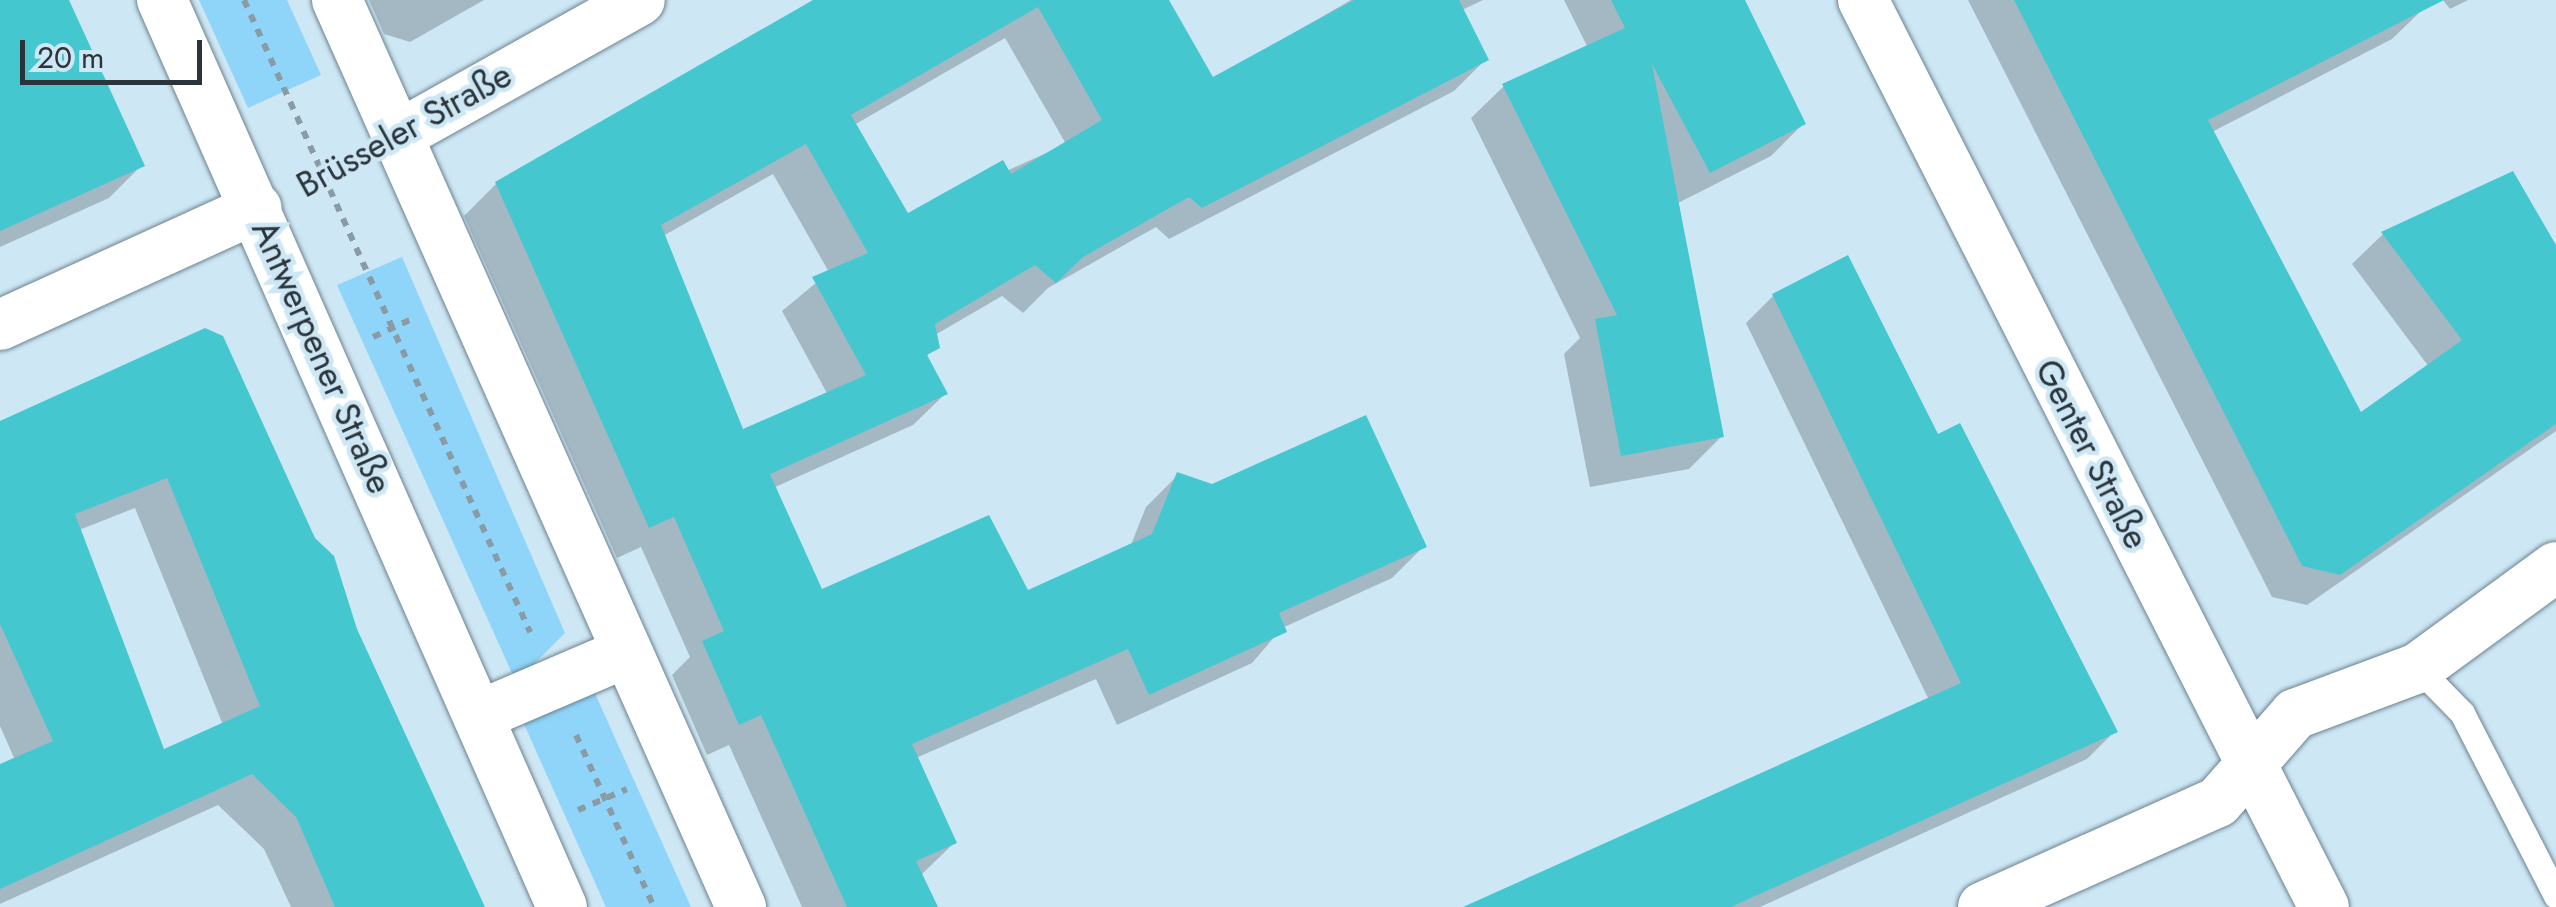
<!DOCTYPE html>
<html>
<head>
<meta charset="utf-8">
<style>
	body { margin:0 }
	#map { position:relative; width:2556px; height:907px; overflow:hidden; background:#cee7f5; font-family:Jost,sans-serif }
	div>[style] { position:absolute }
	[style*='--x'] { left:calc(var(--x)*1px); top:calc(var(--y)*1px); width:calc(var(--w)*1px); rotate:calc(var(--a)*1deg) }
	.green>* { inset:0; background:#8ed5f9 }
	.shadow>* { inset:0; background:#0003 }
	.building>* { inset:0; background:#45c7d0 }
	.path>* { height:6px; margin-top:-3px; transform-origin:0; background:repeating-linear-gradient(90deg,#899ca6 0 8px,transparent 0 16px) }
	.roads { filter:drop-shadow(0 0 2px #6c838f) drop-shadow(0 0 2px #6c838f) }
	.lane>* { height:25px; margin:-12.5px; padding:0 12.5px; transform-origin:12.5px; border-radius:12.5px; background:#fff }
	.street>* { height:50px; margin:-25px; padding:0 25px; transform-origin:25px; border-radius:25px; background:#fff }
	span { translate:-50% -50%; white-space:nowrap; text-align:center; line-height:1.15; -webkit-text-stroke:9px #cee7f5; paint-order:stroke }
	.street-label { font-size:35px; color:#2a343a }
	.scale { position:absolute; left:20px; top:40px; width:182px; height:45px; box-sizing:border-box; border:5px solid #2a343a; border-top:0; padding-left:12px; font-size:30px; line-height:35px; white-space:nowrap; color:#2a343a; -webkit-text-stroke:8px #cee7f5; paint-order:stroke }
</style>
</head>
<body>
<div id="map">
	<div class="green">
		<div style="clip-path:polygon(199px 0,287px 0,321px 75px,248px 108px)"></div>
		<div style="clip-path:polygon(402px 257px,565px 633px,516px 682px,337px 285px)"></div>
		<div style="clip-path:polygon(593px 689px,691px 907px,606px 907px,523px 722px)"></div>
	</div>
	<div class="shadow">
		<div style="clip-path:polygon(369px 0,484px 0,410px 42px,384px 34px)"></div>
		<div style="clip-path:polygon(evenodd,817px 0,1166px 0,1212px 80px,1351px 0,1483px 0,1462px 10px,1486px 59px,1454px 91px,1169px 239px,1156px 227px,1048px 288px,1023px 313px,1002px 296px,935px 335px,926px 359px,945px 394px,913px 425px,773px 488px,821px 593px,1027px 593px,1130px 547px,1146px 507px,1178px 475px,1424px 546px,1392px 578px,1282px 628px,1252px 663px,1117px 725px,1096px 679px,916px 758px,954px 843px,920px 876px,934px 907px,802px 907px,729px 745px,707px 755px,672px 675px,690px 657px,641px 547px,617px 558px,464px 216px,496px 184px,817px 0,1005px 38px,1066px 144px,907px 216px,854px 125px,1005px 38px,817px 0,773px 174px,829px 272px,782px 311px,828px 395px,742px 432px,663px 236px,773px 174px)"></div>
		<div style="clip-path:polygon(1564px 0,1741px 0,1803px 124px,1771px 156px,1676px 204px,1721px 437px,1689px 469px,1590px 487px,1564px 354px,1580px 338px,1471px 118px,1503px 87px,1588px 48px)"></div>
		<div style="clip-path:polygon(1968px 0,2419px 0,2423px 9px,2392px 39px,2212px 132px,2360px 415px,2429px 367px,2352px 264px,2383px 234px,2556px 245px,2556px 431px,2307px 605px,2272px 597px)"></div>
		<div style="clip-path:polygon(2443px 0,2468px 0,2450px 9px)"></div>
		<div style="clip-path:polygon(0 105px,142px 165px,109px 198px,0 247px)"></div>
		<div style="clip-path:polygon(1847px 258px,1937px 437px,2114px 732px,2087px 759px,1760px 907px,1471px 907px,1929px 700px,1746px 323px,1773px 296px)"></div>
		<div style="clip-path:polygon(evenodd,205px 331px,355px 630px,481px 907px,291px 907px,264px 849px,218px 805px,0 904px,0 766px,15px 760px,0 726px,0 423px,205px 331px,135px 508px,223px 725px,162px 752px,79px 530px,135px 508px)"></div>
	</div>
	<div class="building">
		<div style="clip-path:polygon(0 0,69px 0,145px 166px,0 231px)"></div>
		<div style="clip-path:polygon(evenodd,813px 0,1169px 0,1213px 77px,1354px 0,1459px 0,1489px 60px,1202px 208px,1189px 197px,1083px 257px,1056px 283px,1035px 265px,935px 324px,940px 348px,927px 355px,948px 394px,770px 474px,822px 589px,989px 515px,1028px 590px,1152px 534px,1177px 472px,1212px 484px,1366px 415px,1427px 547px,1279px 613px,1287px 632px,1149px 695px,1128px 649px,912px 744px,957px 843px,916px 861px,938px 907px,847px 907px,761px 715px,739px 725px,702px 641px,724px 631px,674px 517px,649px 528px,495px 182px,813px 0,1038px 7px,1102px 120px,1011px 174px,1003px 160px,908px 213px,851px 115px,1038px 7px,813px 0,806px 144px,868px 253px,812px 277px,866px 375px,743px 429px,661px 225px,806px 144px)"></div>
		<div style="clip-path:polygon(1611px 0,1745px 0,1806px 124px,1710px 173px,1652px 64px,1724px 437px,1621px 456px,1595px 319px,1617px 315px,1502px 84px,1625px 28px)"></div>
		<div style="clip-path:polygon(2014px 0,2444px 0,2208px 120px,2361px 412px,2462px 340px,2381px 232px,2513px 171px,2556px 245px,2556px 424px,2340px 575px,2302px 566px)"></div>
		<div style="clip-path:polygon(1848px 255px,1938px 434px,1960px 423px,2118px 732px,1731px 907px,1463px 907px,1961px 683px,1772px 294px)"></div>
		<div style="clip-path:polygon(evenodd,205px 328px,223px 336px,315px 538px,334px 556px,357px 629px,485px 907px,335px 907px,296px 817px,252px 774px,0 889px,0 764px,53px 741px,0 624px,0 421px,205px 328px,167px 478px,260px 706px,164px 749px,75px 514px,167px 478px)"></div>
	</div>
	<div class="path">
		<div style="--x:244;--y:0;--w:694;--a:65.65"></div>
		<div style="--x:306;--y:185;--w:47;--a:-27.6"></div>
		<div style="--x:373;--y:337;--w:47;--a:-24.9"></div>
		<div style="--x:576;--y:735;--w:189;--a:65.6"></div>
		<div style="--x:578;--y:810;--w:53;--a:-23.2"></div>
	</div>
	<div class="roads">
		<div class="lane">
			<div style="--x:2418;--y:668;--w:63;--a:45.6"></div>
			<div style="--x:2462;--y:713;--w:206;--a:62.8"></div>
		</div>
		<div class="street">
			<div style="--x:162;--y:0;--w:991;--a:66.2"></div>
			<div style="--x:337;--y:0;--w:993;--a:65.99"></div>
			<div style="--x:1863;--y:0;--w:1017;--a:63.06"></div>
			<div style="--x:397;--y:136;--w:278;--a:-29.2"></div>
			<div style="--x:0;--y:325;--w:282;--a:-24.5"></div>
			<div style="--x:478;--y:716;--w:162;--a:-23.2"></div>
			<div style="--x:1983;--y:907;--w:257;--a:-24.1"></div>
			<div style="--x:2218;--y:802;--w:117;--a:-48.8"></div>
			<div style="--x:2295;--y:714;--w:131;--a:-20.5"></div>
			<div style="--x:2418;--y:668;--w:171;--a:-36.2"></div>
		</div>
	</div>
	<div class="street-label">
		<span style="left:404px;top:130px;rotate:-29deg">Brüsseler Straße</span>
		<span style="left:322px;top:357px;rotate:66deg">Antwerpener Straße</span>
		<span style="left:2092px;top:454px;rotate:63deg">Genter Straße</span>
	</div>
	<div class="scale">20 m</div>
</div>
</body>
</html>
